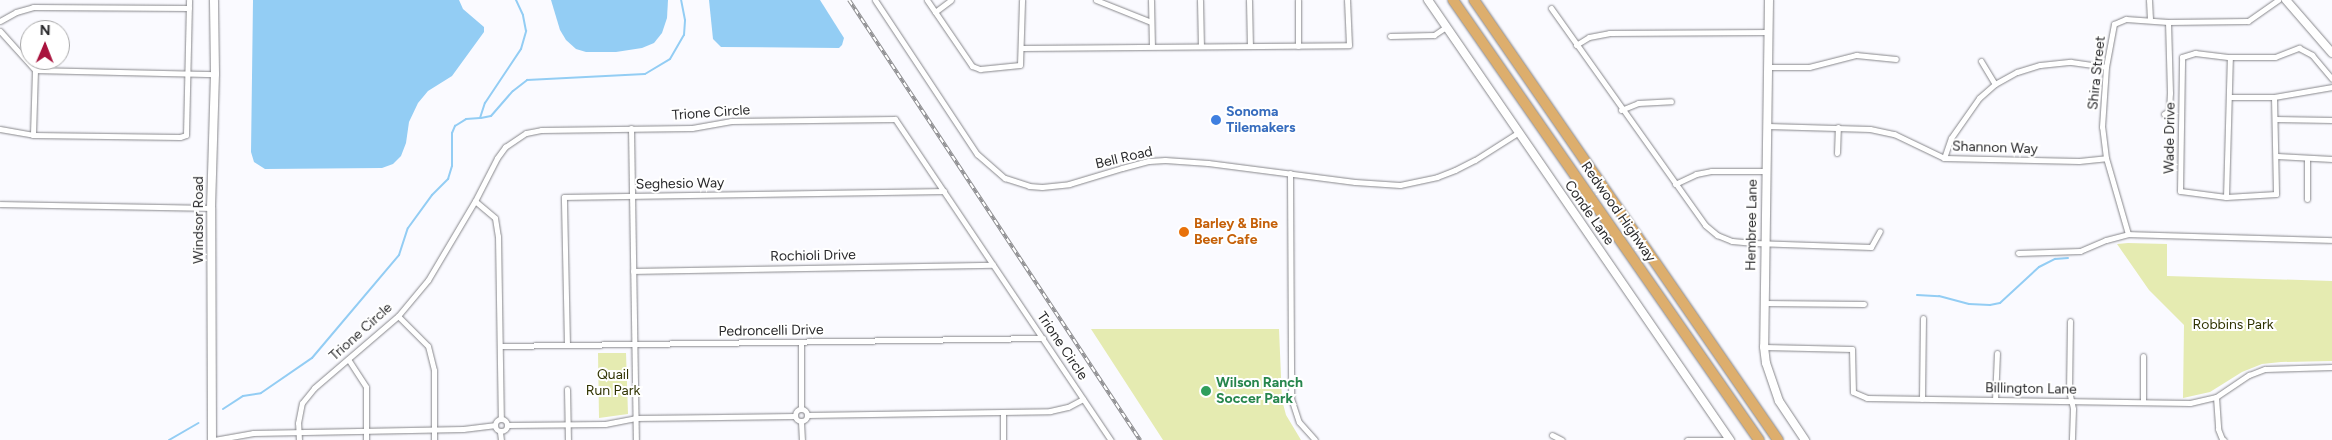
<!DOCTYPE html>
<html>
<head>
<meta charset="utf-8">
<style>
	body { margin:0 }
	#map { position:relative; width:2332px; height:440px; overflow:hidden; background:#fafaff; font-family:Figtree,sans-serif }
	div>[style] { position:absolute }
	[style*='--x'] { left:calc(var(--x)*1px); top:calc(var(--y)*1px); width:calc(var(--w)*1px); rotate:calc(var(--a)*1deg) }
	.green>* { inset:0; background:#e5ebb1 }
	.water>* { inset:0; background:#93cdf4 }
	.stream>* { height:2px; margin:-1px; padding:0 1px; transform-origin:1px; border-radius:1px; background:#93cdf4 }
	.roads { filter:drop-shadow(0 0 1px #87878b) drop-shadow(0 0 1px #87878b) }
	.street>* { height:5px; margin:-2.5px; padding:0 2.5px; transform-origin:2.5px; border-radius:2.5px; background:#fff }
	.street>.ring { margin:-2.5px; padding:0; box-sizing:content-box; background:none; border:5px solid #fff; border-radius:50% }
	.secondary>* { height:8px; margin:-4px; padding:0 4px; transform-origin:4px; border-radius:4px; background:#fff }
	.highway>* { height:10px; margin:-5px; padding:0 5px; transform-origin:5px; border-radius:5px; background:#ddae6d }
	.rail>* { height:4px; margin-top:-2px; transform-origin:0; background:repeating-linear-gradient(90deg,#fff 0 5.5px,#8f8f92 0 11px); box-sizing:border-box; border-block:1px solid #8f8f92 }
	.dots>* { width:14px; height:14px; translate:-50% -50%; box-sizing:border-box; border:2px solid #fff; border-radius:50% }
	span { translate:-50% -50%; white-space:nowrap; text-align:center; line-height:1.15; -webkit-text-stroke:4px #fff; paint-order:stroke }
	.street-label { font-size:14px; color:#29292b }
	.shop-label { font-size:14px; color:#366cbe; font-weight:700 }
	.left { translate:0 -50%; text-align:left }
	.food-label { font-size:14px; color:#c56008; font-weight:700 }
	.park-label { font-size:14px; color:#313403 }
	.leisure-label { font-size:14px; color:#27864d; font-weight:700 }
	.north { position:absolute; left:20px; top:20px; width:50px; height:50px; box-sizing:border-box; background:#fff; border:1px solid #a9a9aa; border-radius:50%; rotate:1deg; font-size:14px; font-weight:700; line-height:20px; text-align:center; color:#29292b }
	.north::after { content:''; display:block; margin:auto; width:18px; height:22px; background:#a9133d; clip-path:polygon(50% 0,100% 100%,50% 72%,0 100%) }
</style>
</head>
<body>
<div id="map">
	<div class="green">
		<div style="clip-path:polygon(2128px 243px,2167px 244px,2167px 276px,2332px 281px,2332px 361px,2281px 362px,2262px 364px,2242px 372px,2210px 392px,2183px 398px,2184px 325px,2149px 290px,2117px 244px)"></div>
		<div style="clip-path:polygon(1091px 329px,1279px 329px,1282px 400px,1286px 415px,1301px 440px,1163px 440px)"></div>
		<div style="clip-path:polygon(598px 353px,626px 353px,628px 414px,599px 418px)"></div>
	</div>
	<div class="water">
		<div style="clip-path:polygon(253px 0,459px 0,463px 9px,484px 27px,484px 32px,452px 76px,428px 91px,418px 103px,409px 122px,406px 143px,401px 156px,393px 164px,382px 168px,265px 169px,254px 162px,251px 152px)"></div>
		<div style="clip-path:polygon(551px 0,668px 0,667px 18px,662px 33px,654px 43px,642px 48px,616px 52px,586px 52px,576px 49px,566px 40px,560px 30px)"></div>
		<div style="clip-path:polygon(709px 0,820px 0,844px 38px,842px 45px,839px 48px,721px 47px,713px 39px)"></div>
	</div>
	<div class="stream">
		<div style="--x:481;--y:118;--w:10;--a:-11"></div>
		<div style="--x:491;--y:116;--w:33;--a:-49"></div>
		<div style="--x:513;--y:91;--w:18;--a:-38"></div>
		<div style="--x:527;--y:80;--w:118;--a:-2.9"></div>
		<div style="--x:645;--y:74;--w:29;--a:-31"></div>
		<div style="--x:670;--y:59;--w:28;--a:-60"></div>
		<div style="--x:684;--y:35;--w:15;--a:-86"></div>
		<div style="--x:685;--y:20;--w:20;--a:-101"></div>
		<div style="--x:1917;--y:295;--w:22;--a:3"></div>
		<div style="--x:1939;--y:296;--w:31;--a:15"></div>
		<div style="--x:1969;--y:304;--w:21;--a:3"></div>
		<div style="--x:1990;--y:305;--w:10;--a:-11"></div>
		<div style="--x:2000;--y:303;--w:53;--a:-42.7"></div>
		<div style="--x:2039;--y:267;--w:18;--a:-27"></div>
		<div style="--x:2055;--y:259;--w:13;--a:-4"></div>
		<div style="--x:223;--y:409;--w:24;--a:-33"></div>
		<div style="--x:243;--y:396;--w:18;--a:-9"></div>
		<div style="--x:261;--y:393;--w:62;--a:-34.5"></div>
		<div style="--x:312;--y:358;--w:135;--a:-49.8"></div>
		<div style="--x:399;--y:255;--w:28;--a:-72"></div>
		<div style="--x:408;--y:228;--w:41;--a:-54"></div>
		<div style="--x:432;--y:195;--w:23;--a:-45"></div>
		<div style="--x:448;--y:179;--w:14;--a:-73"></div>
		<div style="--x:452;--y:166;--w:33;--a:-90"></div>
		<div style="--x:452;--y:133;--w:8;--a:-67"></div>
		<div style="--x:455;--y:126;--w:13;--a:-32"></div>
		<div style="--x:466;--y:119;--w:14;--a:-4"></div>
		<div style="--x:480;--y:118;--w:16;--a:-72"></div>
		<div style="--x:485;--y:103;--w:65;--a:-56.3"></div>
		<div style="--x:521;--y:49;--w:19;--a:-74"></div>
		<div style="--x:526;--y:31;--w:16;--a:-101"></div>
		<div style="--x:523;--y:15;--w:17;--a:-115"></div>
		<div style="--x:169;--y:440;--w:34;--a:-30"></div>
	</div>
	<div class="roads">
		<div class="street">
			<div style="--x:875;--y:0;--w:185;--a:56.5"></div>
			<div style="--x:977;--y:154;--w:37;--a:41"></div>
			<div style="--x:1005;--y:178;--w:25;--a:18"></div>
			<div style="--x:1029;--y:186;--w:13;--a:4"></div>
			<div style="--x:1042;--y:187;--w:27;--a:-6"></div>
			<div style="--x:1069;--y:184;--w:55;--a:-16.8"></div>
			<div style="--x:1122;--y:168;--w:28;--a:-15"></div>
			<div style="--x:1149;--y:161;--w:16;--a:-4"></div>
			<div style="--x:1165;--y:160;--w:43;--a:4"></div>
			<div style="--x:1208;--y:163;--w:148;--a:7.4"></div>
			<div style="--x:1355;--y:182;--w:45;--a:3.8"></div>
			<div style="--x:1400;--y:185;--w:38;--a:-12"></div>
			<div style="--x:1437;--y:177;--w:19;--a:-21"></div>
			<div style="--x:1455;--y:170;--w:22;--a:-27"></div>
			<div style="--x:1475;--y:160;--w:52;--a:-32.5"></div>
			<div style="--x:927;--y:0;--w:80;--a:55.7"></div>
			<div style="--x:972;--y:66;--w:9;--a:21"></div>
			<div style="--x:980;--y:69;--w:40;--a:-5.7"></div>
			<div style="--x:1020;--y:65;--w:65;--a:-88.2"></div>
			<div style="--x:1096;--y:0;--w:59;--a:21.8"></div>
			<div style="--x:1151;--y:0;--w:46;--a:88.8"></div>
			<div style="--x:1200;--y:0;--w:46;--a:88.8"></div>
			<div style="--x:1249;--y:0;--w:46;--a:88.8"></div>
			<div style="--x:1298;--y:0;--w:46;--a:90"></div>
			<div style="--x:2149;--y:0;--w:20;--a:87"></div>
			<div style="--x:1551;--y:8;--w:266;--a:54.6"></div>
			<div style="--x:1705;--y:225;--w:16;--a:40"></div>
			<div style="--x:1717;--y:235;--w:16;--a:22"></div>
			<div style="--x:1732;--y:241;--w:22;--a:5"></div>
			<div style="--x:1754;--y:243;--w:117;--a:2"></div>
			<div style="--x:1871;--y:247;--w:18;--a:-61"></div>
			<div style="--x:935;--y:12;--w:20;--a:-37"></div>
			<div style="--x:0;--y:21;--w:18;--a:-29"></div>
			<div style="--x:16;--y:12;--w:18;--a:-16"></div>
			<div style="--x:33;--y:7;--w:156;--a:0.4"></div>
			<div style="--x:0;--y:31;--w:52;--a:48.1"></div>
			<div style="--x:35;--y:70;--w:65;--a:91.8"></div>
			<div style="--x:1390;--y:36;--w:44;--a:-1.3"></div>
			<div style="--x:1434;--y:35;--w:14;--a:-34"></div>
			<div style="--x:1576;--y:45;--w:15;--a:-32"></div>
			<div style="--x:1589;--y:37;--w:20;--a:-11"></div>
			<div style="--x:1609;--y:33;--w:159;--a:-0.4"></div>
			<div style="--x:1022;--y:48;--w:327;--a:-0.5"></div>
			<div style="--x:1349;--y:45;--w:45;--a:-92.5"></div>
			<div style="--x:1981;--y:61;--w:27;--a:59"></div>
			<div style="--x:1769;--y:67;--w:40;--a:0"></div>
			<div style="--x:1809;--y:67;--w:49;--a:-14.3"></div>
			<div style="--x:1856;--y:55;--w:40;--a:5.7"></div>
			<div style="--x:35;--y:70;--w:180;--a:1.3"></div>
			<div style="--x:2230;--y:97;--w:44;--a:0"></div>
			<div style="--x:2274;--y:97;--w:59;--a:-9.8"></div>
			<div style="--x:2274;--y:97;--w:97;--a:88.8"></div>
			<div style="--x:2276;--y:194;--w:50;--a:176.6"></div>
			<div style="--x:2226;--y:197;--w:46;--a:-172.6"></div>
			<div style="--x:2180;--y:191;--w:134;--a:-89.1"></div>
			<div style="--x:2182;--y:57;--w:14;--a:-17"></div>
			<div style="--x:2195;--y:53;--w:35;--a:7"></div>
			<div style="--x:2230;--y:57;--w:45;--a:0"></div>
			<div style="--x:2275;--y:57;--w:26;--a:-21"></div>
			<div style="--x:2299;--y:48;--w:15;--a:28"></div>
			<div style="--x:2312;--y:55;--w:31;--a:50"></div>
			<div style="--x:1621;--y:110;--w:18;--a:-22"></div>
			<div style="--x:1638;--y:103;--w:33;--a:-3"></div>
			<div style="--x:2164;--y:114;--w:6;--a:-31"></div>
			<div style="--x:2169;--y:111;--w:18;--a:-87"></div>
			<div style="--x:2170;--y:93;--w:71;--a:-91.6"></div>
			<div style="--x:2275;--y:119;--w:57;--a:1"></div>
			<div style="--x:1768;--y:126;--w:102;--a:1.7"></div>
			<div style="--x:1870;--y:129;--w:25;--a:12"></div>
			<div style="--x:1894;--y:134;--w:55;--a:25.6"></div>
			<div style="--x:1944;--y:158;--w:135;--a:1.3"></div>
			<div style="--x:2079;--y:161;--w:27;--a:-6"></div>
			<div style="--x:631;--y:128;--w:312;--a:89.1"></div>
			<div style="--x:0;--y:129;--w:34;--a:10"></div>
			<div style="--x:33;--y:135;--w:147;--a:0.8"></div>
			<div style="--x:180;--y:137;--w:6;--a:-18"></div>
			<div style="--x:186;--y:135;--w:135;--a:-88.7"></div>
			<div style="--x:1837;--y:153;--w:26;--a:-88"></div>
			<div style="--x:2277;--y:156;--w:55;--a:3.1"></div>
			<div style="--x:1944;--y:158;--w:21;--a:-71"></div>
			<div style="--x:1951;--y:138;--w:49;--a:-55"></div>
			<div style="--x:1979;--y:98;--w:21;--a:-41"></div>
			<div style="--x:1995;--y:84;--w:25;--a:-29"></div>
			<div style="--x:2017;--y:72;--w:24;--a:-17"></div>
			<div style="--x:2040;--y:65;--w:31;--a:-6"></div>
			<div style="--x:2071;--y:62;--w:35;--a:8"></div>
			<div style="--x:1290;--y:173;--w:225;--a:89.7"></div>
			<div style="--x:1291;--y:398;--w:25;--a:72"></div>
			<div style="--x:1299;--y:422;--w:24;--a:48"></div>
			<div style="--x:1675;--y:184;--w:23;--a:-25"></div>
			<div style="--x:1696;--y:174;--w:15;--a:-11"></div>
			<div style="--x:1711;--y:171;--w:55;--a:0"></div>
			<div style="--x:2226;--y:197;--w:140;--a:-88.4"></div>
			<div style="--x:2307;--y:199;--w:41;--a:-90"></div>
			<div style="--x:475;--y:201;--w:26;--a:40"></div>
			<div style="--x:495;--y:218;--w:18;--a:81"></div>
			<div style="--x:498;--y:236;--w:183;--a:89.1"></div>
			<div style="--x:0;--y:204;--w:211;--a:1.1"></div>
			<div style="--x:2128;--y:234;--w:79;--a:-106.1"></div>
			<div style="--x:2106;--y:158;--w:31;--a:-97"></div>
			<div style="--x:2102;--y:127;--w:60;--a:-86.2"></div>
			<div style="--x:2106;--y:67;--w:44;--a:-79.5"></div>
			<div style="--x:2114;--y:24;--w:13;--a:-23"></div>
			<div style="--x:2126;--y:19;--w:42;--a:4.1"></div>
			<div style="--x:2168;--y:22;--w:80;--a:-0.7"></div>
			<div style="--x:2248;--y:21;--w:37;--a:-35"></div>
			<div style="--x:2018;--y:253;--w:62;--a:-1.8"></div>
			<div style="--x:2080;--y:251;--w:28;--a:-23"></div>
			<div style="--x:2106;--y:240;--w:23;--a:-15"></div>
			<div style="--x:2128;--y:234;--w:204;--a:1.7"></div>
			<div style="--x:633;--y:271;--w:360;--a:-1"></div>
			<div style="--x:1764;--y:303;--w:100;--a:0.6"></div>
			<div style="--x:398;--y:316;--w:42;--a:45"></div>
			<div style="--x:428;--y:346;--w:25;--a:76"></div>
			<div style="--x:434;--y:370;--w:70;--a:90"></div>
			<div style="--x:2070;--y:321;--w:70;--a:90.8"></div>
			<div style="--x:2069;--y:391;--w:18;--a:77"></div>
			<div style="--x:2073;--y:409;--w:31;--a:92"></div>
			<div style="--x:801;--y:342;--w:67;--a:90"></div>
			<div style="--x:567;--y:345;--w:148;--a:-91.2"></div>
			<div style="--x:564;--y:197;--w:380;--a:-0.9"></div>
			<div style="--x:500;--y:346;--w:543;--a:-0.84"></div>
			<div style="--x:1764;--y:347;--w:88;--a:1.3"></div>
			<div style="--x:1852;--y:349;--w:43;--a:88.7"></div>
			<div style="--x:1853;--y:392;--w:15;--a:23"></div>
			<div style="--x:1867;--y:398;--w:323;--a:0.9"></div>
			<div style="--x:2190;--y:403;--w:27;--a:-13"></div>
			<div style="--x:2216;--y:397;--w:40;--a:-34"></div>
			<div style="--x:2249;--y:375;--w:17;--a:-21"></div>
			<div style="--x:2265;--y:369;--w:67;--a:-1.7"></div>
			<div style="--x:348;--y:359;--w:33;--a:57"></div>
			<div style="--x:366;--y:387;--w:53;--a:90"></div>
			<div style="--x:567;--y:389;--w:51;--a:88.9"></div>
			<div style="--x:2216;--y:397;--w:32;--a:86"></div>
			<div style="--x:2218;--y:429;--w:11;--a:68"></div>
			<div style="--x:2222;--y:439;--w:2;--a:27"></div>
			<div style="--x:1922;--y:399;--w:81;--a:-89.3"></div>
			<div style="--x:1995;--y:400;--w:47;--a:-87.6"></div>
			<div style="--x:2143;--y:402;--w:46;--a:-90"></div>
			<div class="ring" style="left:795px;top:409px;width:7px;height:7px"></div>
			<div style="--x:1003;--y:413;--w:27;--a:90"></div>
			<div style="--x:807;--y:415;--w:243;--a:-0.9"></div>
			<div style="--x:1050;--y:411;--w:18;--a:-13"></div>
			<div style="--x:1068;--y:407;--w:17;--a:-28"></div>
			<div class="ring" style="left:495px;top:419px;width:7px;height:7px"></div>
			<div style="--x:801;--y:422;--w:18;--a:87"></div>
			<div style="--x:507;--y:425;--w:98;--a:-0.6"></div>
			<div style="--x:605;--y:424;--w:31;--a:-11"></div>
			<div style="--x:635;--y:418;--w:160;--a:-0.7"></div>
			<div style="--x:500;--y:432;--w:8;--a:83"></div>
			<div style="--x:1552;--y:435;--w:11;--a:27"></div>
			<div style="--x:214;--y:440;--w:40;--a:-10"></div>
			<div style="--x:253;--y:433;--w:210;--a:-1.1"></div>
			<div style="--x:463;--y:429;--w:31;--a:-7"></div>
			<div style="--x:299;--y:440;--w:17;--a:-93"></div>
			<div style="--x:298;--y:423;--w:20;--a:-79"></div>
			<div style="--x:302;--y:403;--w:19;--a:-51"></div>
			<div style="--x:314;--y:388;--w:111;--a:-40.6"></div>
			<div style="--x:398;--y:316;--w:47;--a:-50.2"></div>
			<div style="--x:428;--y:280;--w:92;--a:-59.3"></div>
			<div style="--x:475;--y:201;--w:48;--a:-62.9"></div>
			<div style="--x:497;--y:158;--w:14;--a:-54"></div>
			<div style="--x:505;--y:147;--w:25;--a:-34"></div>
			<div style="--x:526;--y:133;--w:15;--a:-11"></div>
			<div style="--x:541;--y:130;--w:151;--a:-0.8"></div>
			<div style="--x:692;--y:128;--w:40;--a:-10"></div>
			<div style="--x:731;--y:121;--w:164;--a:-0.7"></div>
			<div style="--x:895;--y:119;--w:387;--a:56.1"></div>
			<div style="--x:1687;--y:440;--w:43;--a:0"></div>
		</div>
		<div class="secondary">
			<div style="--x:1428;--y:0;--w:534;--a:55.54"></div>
			<div style="--x:1769;--y:0;--w:347;--a:90.8"></div>
			<div style="--x:1764;--y:347;--w:16;--a:83"></div>
			<div style="--x:1766;--y:363;--w:40;--a:71.1"></div>
			<div style="--x:1779;--y:401;--w:47;--a:56.3"></div>
			<div style="--x:2286;--y:0;--w:70;--a:49"></div>
			<div style="--x:212;--y:440;--w:232;--a:-90.2"></div>
			<div style="--x:211;--y:208;--w:134;--a:-88.3"></div>
			<div style="--x:215;--y:74;--w:74;--a:-90.8"></div>
		</div>
		<div class="highway">
			<div style="--x:1453;--y:0;--w:536;--a:55.18"></div>
			<div style="--x:1474;--y:0;--w:535;--a:55.36"></div>
		</div>
	</div>
	<div class="rail">
		<div style="--x:849;--y:0;--w:528;--a:56.52"></div>
	</div>
	<div class="dots">
		<div style="left:1216px;top:120px;background:#3f7fe0"></div>
		<div style="left:1184px;top:232px;background:#e8710a"></div>
		<div style="left:1206px;top:391px;background:#2e9e5b"></div>
	</div>
	<div class="street-label">
		<span style="left:2097px;top:73px;rotate:-84deg">Shira Street</span>
		<span style="left:711px;top:113px;rotate:-4deg">Trione Circle</span>
		<span style="left:2170px;top:138px;rotate:-89deg">Wade Drive</span>
		<span style="left:1995px;top:148px;rotate:2deg">Shannon Way</span>
		<span style="left:1124px;top:158px;rotate:-13deg">Bell Road</span>
		<span style="left:680px;top:184px;rotate:-1deg">Seghesio Way</span>
		<span style="left:1618px;top:212px;rotate:55deg">Redwood Highway</span>
		<span style="left:1589px;top:213px;rotate:55deg">Conde Lane</span>
		<span style="left:199px;top:220px;rotate:-90deg">Windsor Road</span>
		<span style="left:1752px;top:225px;rotate:-89deg">Hembree Lane</span>
		<span style="left:813px;top:256px;rotate:-1deg">Rochioli Drive</span>
		<span style="left:771px;top:331px;rotate:-1deg">Pedroncelli Drive</span>
		<span style="left:361px;top:332px;rotate:-42deg">Trione Circle</span>
		<span style="left:1062px;top:346px;rotate:56deg">Trione Circle</span>
		<span style="left:2031px;top:389px;rotate:1deg">Billington Lane</span>
	</div>
	<div class="shop-label">
		<span class="left" style="left:1226px;top:120px">Sonoma<br>Tilemakers</span>
	</div>
	<div class="food-label">
		<span class="left" style="left:1194px;top:232px">Barley &amp; Bine<br>Beer Cafe</span>
	</div>
	<div class="park-label">
		<span style="left:2233px;top:325px">Robbins Park</span>
		<span style="left:613px;top:383px">Quail<br>Run Park</span>
	</div>
	<div class="leisure-label">
		<span class="left" style="left:1216px;top:391px">Wilson Ranch<br>Soccer Park</span>
	</div>
	<div class="north">N</div>
</div>
</body>
</html>
